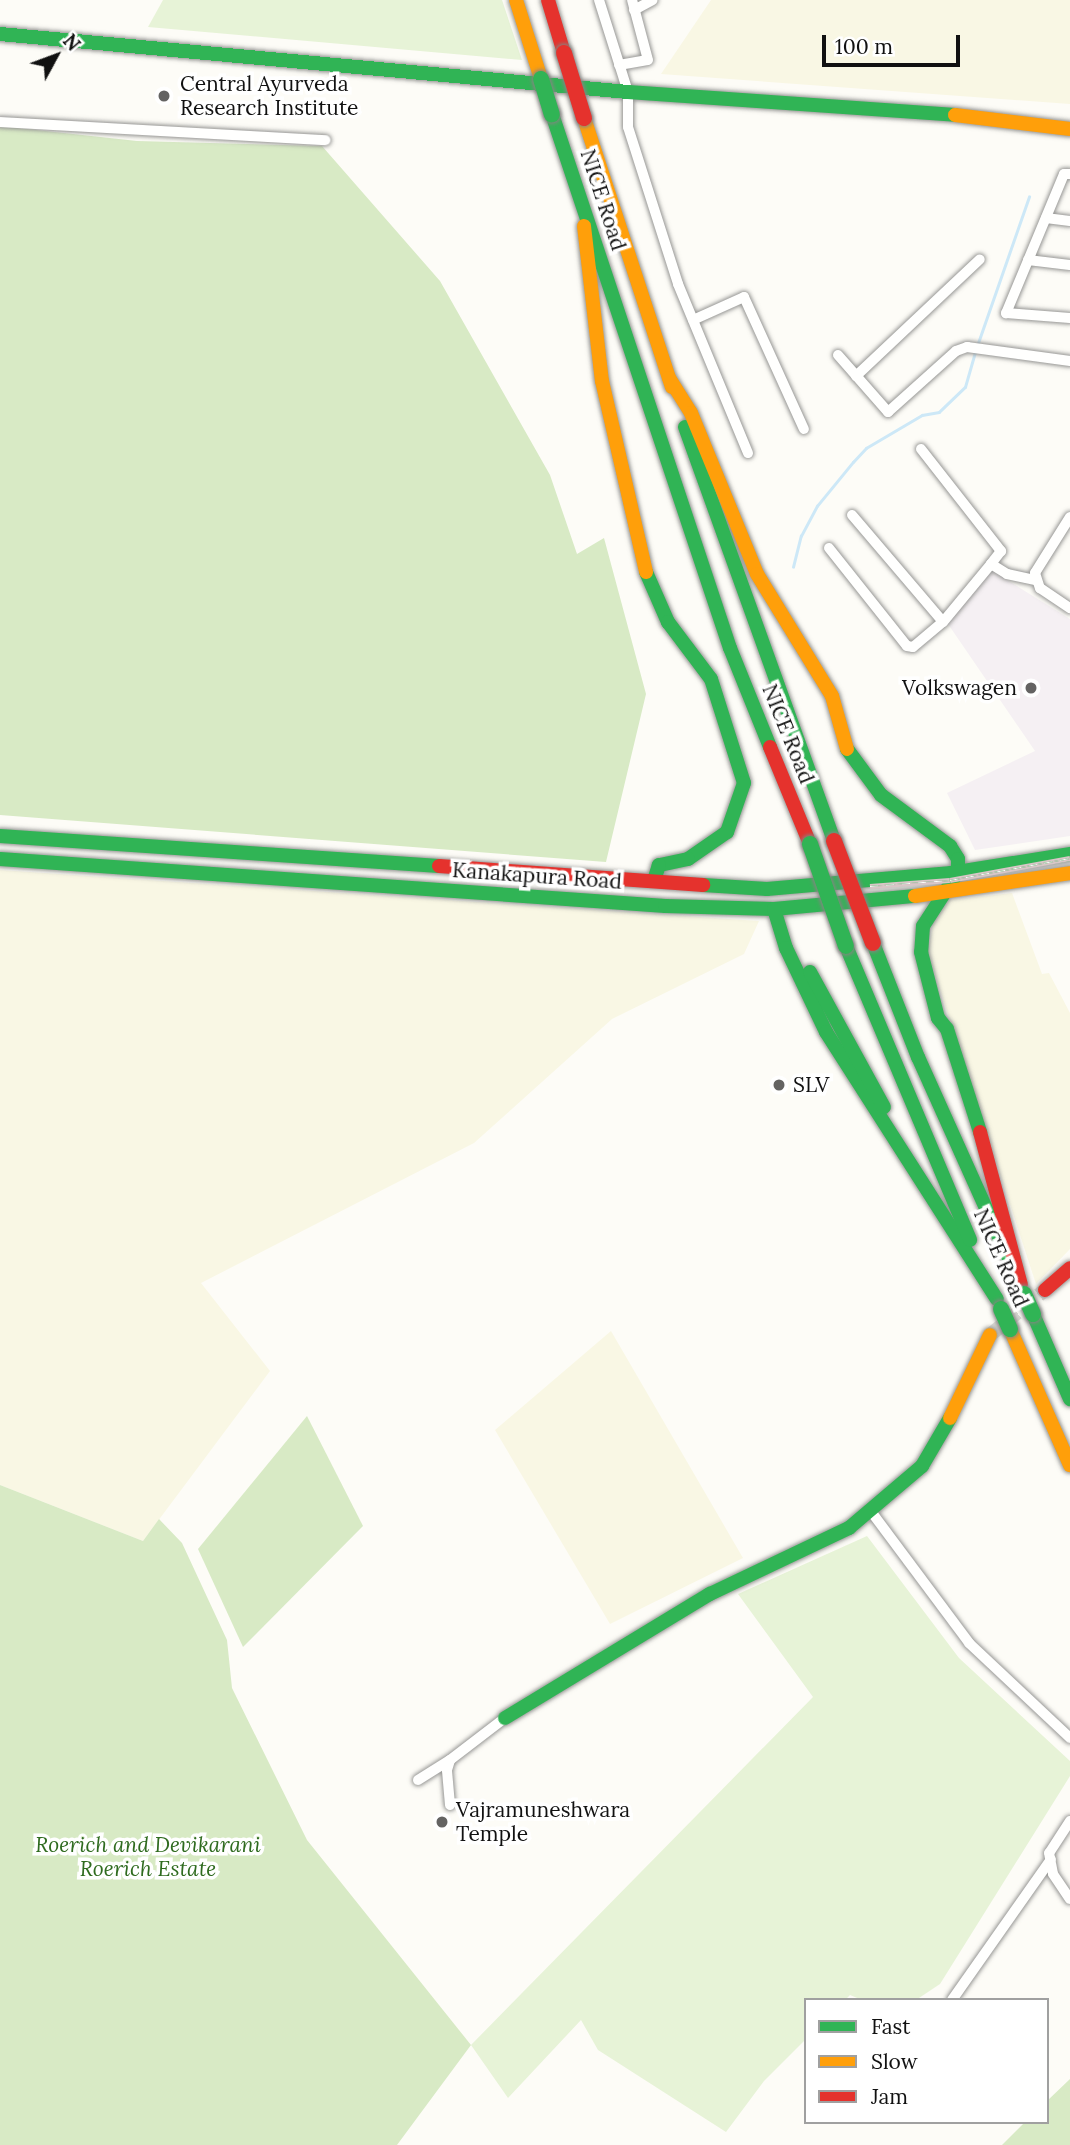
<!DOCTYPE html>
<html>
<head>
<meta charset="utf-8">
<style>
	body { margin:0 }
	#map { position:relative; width:1070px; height:2145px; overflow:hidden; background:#fdfcf7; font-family:Lora,serif }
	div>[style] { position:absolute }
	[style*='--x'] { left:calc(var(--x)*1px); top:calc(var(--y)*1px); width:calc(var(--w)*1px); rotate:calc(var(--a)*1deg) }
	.industrial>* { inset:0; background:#f5f0f3 }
	.farmland>* { inset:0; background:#f9f7e4 }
	.green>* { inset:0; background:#e7f3d7 }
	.forest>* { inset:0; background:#d8eac5 }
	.stream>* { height:2.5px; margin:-1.25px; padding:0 1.25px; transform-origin:1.25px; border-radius:1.25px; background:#cde8f7 }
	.secondary-tunnel>* { height:14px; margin-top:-7px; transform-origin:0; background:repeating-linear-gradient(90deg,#dad9d4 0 14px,transparent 0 21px) }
	.roads { filter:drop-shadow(0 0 2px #979795) drop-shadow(0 0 2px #979795) }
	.street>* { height:10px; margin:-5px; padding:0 5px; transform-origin:5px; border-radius:5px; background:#fffffe }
	.fast>* { height:14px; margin:-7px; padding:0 7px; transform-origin:7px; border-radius:7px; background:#30b455 }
	.slow>* { height:14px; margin:-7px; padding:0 7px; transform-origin:7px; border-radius:7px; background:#ff9f0a }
	.jam>* { height:14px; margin:-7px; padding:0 7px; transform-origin:7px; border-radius:7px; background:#e5322d }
	.rail>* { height:5px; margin-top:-2.5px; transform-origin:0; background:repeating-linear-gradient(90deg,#fff 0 8px,#d9c6c7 0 16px); box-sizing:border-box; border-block:2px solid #d9c6c7 }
	.bridges { filter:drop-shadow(0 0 2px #858482) drop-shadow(0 0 2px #858482) }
	.fast-bridge>* { height:16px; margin:-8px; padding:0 8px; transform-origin:8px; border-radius:8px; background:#30b455 }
	.jam-bridge>* { height:16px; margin:-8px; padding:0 8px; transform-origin:8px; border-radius:8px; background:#e5322d }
	.dots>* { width:19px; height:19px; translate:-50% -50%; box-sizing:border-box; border:4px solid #fff; border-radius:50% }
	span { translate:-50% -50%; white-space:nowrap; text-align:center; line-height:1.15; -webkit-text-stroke:7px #fff; paint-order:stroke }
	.poi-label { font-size:21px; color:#111 }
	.left { translate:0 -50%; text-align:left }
	.right { translate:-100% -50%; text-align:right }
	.street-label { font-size:21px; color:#111 }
	.park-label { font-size:21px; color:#2f6b1f; font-style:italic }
	.legend { position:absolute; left:804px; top:1998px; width:245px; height:126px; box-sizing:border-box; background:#fff; border:2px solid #a0a0a0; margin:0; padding:9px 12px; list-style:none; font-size:21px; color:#111 }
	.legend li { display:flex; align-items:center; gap:14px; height:35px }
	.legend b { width:35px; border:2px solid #a0a0a0 }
	.north { position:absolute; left:21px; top:21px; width:70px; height:70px; -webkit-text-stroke:5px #fff; paint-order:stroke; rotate:49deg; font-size:19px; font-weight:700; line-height:28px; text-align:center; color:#111 }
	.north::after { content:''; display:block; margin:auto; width:24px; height:32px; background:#111; clip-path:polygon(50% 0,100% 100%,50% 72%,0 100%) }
	.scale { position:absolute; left:822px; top:35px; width:138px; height:32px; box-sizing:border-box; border:4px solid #111; border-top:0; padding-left:9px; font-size:21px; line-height:24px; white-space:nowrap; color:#111; -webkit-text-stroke:5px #fff; paint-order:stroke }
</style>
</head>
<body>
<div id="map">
	<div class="industrial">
		<div style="clip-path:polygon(988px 568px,1070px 619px,1070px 836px,975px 850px,947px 793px,1035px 751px,948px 624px)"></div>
	</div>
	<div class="farmland">
		<div style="clip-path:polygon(711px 0,1070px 0,1070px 104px,661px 74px)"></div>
		<div style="clip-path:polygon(0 870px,759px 921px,744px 954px,612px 1019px,474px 1143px,201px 1283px,270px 1371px,143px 1541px,0 1485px)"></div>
		<div style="clip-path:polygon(1012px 893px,1042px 974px,1049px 973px,1070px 1013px,1070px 1249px,1036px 1284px,928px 953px,933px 924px,949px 900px)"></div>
		<div style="clip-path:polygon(611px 1331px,743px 1558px,610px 1624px,495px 1430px)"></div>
	</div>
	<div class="green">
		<div style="clip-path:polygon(163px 0,502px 0,522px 60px,148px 27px)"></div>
		<div style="clip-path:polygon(867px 1536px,959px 1658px,1070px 1761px,1070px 1776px,940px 1984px,916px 2000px,862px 2000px,850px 1995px,845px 2000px,806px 2000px,806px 2039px,764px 2081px,726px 2132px,598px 2050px,581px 2020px,508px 2098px,471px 2045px,813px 1697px,738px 1594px)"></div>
	</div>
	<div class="forest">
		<div style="clip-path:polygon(0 126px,137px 141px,322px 146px,440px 281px,550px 475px,577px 554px,604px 538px,646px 694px,606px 862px,0 815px)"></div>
		<div style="clip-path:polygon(307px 1416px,363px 1526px,243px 1647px,198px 1549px)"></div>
		<div style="clip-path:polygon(0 1485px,143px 1541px,159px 1519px,182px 1543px,227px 1640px,232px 1688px,307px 1840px,471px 2045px,397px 2145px,0 2145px)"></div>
		<div style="clip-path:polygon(1070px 2079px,1070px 2145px,1002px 2145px,1025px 2122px,1047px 2122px,1047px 2101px)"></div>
	</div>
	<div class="stream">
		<div style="--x:977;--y:346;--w:158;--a:-70.8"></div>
		<div style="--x:793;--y:567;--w:32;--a:-76"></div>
		<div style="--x:801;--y:536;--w:34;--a:-62"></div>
		<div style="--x:817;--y:506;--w:57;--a:-50.7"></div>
		<div style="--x:853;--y:462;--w:19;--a:-47"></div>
		<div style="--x:866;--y:448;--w:65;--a:-30.5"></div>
		<div style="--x:922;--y:415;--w:17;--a:-10"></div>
		<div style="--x:939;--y:412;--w:36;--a:-44"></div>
		<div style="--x:965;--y:387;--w:36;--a:-74"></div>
	</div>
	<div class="secondary-tunnel">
		<div style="--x:990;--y:1335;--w:71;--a:-39.3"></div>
	</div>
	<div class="roads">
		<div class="street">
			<div style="--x:599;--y:0;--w:96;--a:72.5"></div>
			<div style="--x:628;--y:92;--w:35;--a:90"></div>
			<div style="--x:628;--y:127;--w:165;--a:72.3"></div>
			<div style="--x:678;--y:284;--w:183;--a:67.5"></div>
			<div style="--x:634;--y:10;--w:21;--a:-28"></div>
			<div style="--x:619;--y:65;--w:29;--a:-10"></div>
			<div style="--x:648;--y:60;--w:62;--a:-104.9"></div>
			<div style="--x:0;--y:122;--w:326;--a:3.2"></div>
			<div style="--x:1070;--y:174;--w:6;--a:180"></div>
			<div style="--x:1064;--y:174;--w:151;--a:112.6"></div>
			<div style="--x:1006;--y:313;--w:64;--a:4.5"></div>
			<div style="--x:1046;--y:218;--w:24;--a:7"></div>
			<div style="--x:1028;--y:260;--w:42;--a:6.8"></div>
			<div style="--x:693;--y:320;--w:56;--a:-24.3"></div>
			<div style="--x:744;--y:297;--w:145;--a:65.6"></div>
			<div style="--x:838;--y:355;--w:76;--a:48.7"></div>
			<div style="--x:888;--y:412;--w:91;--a:-41.9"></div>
			<div style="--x:956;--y:351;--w:12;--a:-20"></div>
			<div style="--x:967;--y:347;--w:104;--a:7.7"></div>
			<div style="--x:856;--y:376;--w:170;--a:-43.3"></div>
			<div style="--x:921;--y:449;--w:130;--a:51.9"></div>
			<div style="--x:1001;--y:551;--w:16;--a:128"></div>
			<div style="--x:852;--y:515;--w:140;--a:49.6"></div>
			<div style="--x:1070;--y:517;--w:66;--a:122"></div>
			<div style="--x:1035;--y:573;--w:16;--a:72"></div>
			<div style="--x:1040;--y:588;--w:36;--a:34"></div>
			<div style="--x:829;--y:548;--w:125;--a:51.5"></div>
			<div style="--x:907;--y:646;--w:6;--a:9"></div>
			<div style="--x:913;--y:647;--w:39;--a:-40"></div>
			<div style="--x:943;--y:622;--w:75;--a:-50.4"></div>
			<div style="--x:991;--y:564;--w:19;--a:32"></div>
			<div style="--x:1007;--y:574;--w:29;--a:12"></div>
			<div style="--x:870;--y:1510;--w:166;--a:53.3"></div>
			<div style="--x:969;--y:1643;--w:139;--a:43.2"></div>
			<div style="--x:418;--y:1780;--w:38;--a:-32"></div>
			<div style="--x:450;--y:1805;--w:35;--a:-95"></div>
			<div style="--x:447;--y:1770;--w:10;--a:-73"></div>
			<div style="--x:450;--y:1760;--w:69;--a:-37.4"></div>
			<div style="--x:1070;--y:1821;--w:38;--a:123"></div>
			<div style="--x:1049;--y:1853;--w:21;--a:79"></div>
			<div style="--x:1053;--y:1874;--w:30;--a:56"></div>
			<div style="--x:952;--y:2000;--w:172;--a:-54.9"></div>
		</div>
		<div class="fast">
			<div style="--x:0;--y:34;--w:631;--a:5.28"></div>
			<div style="--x:628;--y:92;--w:328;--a:4"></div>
			<div style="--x:552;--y:114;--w:563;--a:71.57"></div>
			<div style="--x:730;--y:648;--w:107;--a:68"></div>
			<div style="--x:685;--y:427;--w:440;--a:70.2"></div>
			<div style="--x:646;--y:572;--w:55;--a:66.3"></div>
			<div style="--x:668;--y:622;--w:71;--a:53"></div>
			<div style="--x:711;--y:679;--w:109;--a:72.4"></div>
			<div style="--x:744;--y:783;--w:52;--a:109.1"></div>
			<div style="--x:727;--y:832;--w:47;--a:145.3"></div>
			<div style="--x:688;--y:859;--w:30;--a:168"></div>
			<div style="--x:659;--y:865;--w:16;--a:108"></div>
			<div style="--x:847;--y:749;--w:57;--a:53.5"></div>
			<div style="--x:881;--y:795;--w:86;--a:36.5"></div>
			<div style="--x:950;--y:846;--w:15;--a:58"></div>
			<div style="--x:958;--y:859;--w:13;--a:90"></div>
			<div style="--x:958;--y:872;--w:64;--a:122.9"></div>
			<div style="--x:923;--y:926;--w:26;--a:94"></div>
			<div style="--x:921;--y:952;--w:68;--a:75.6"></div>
			<div style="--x:938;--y:1018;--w:14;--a:51"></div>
			<div style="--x:947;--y:1029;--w:108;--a:72.2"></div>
			<div style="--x:0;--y:836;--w:440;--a:3.9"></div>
			<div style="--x:0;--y:859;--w:667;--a:4.04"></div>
			<div style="--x:665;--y:906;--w:109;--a:1.6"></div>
			<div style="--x:774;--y:909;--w:142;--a:-5.3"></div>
			<div style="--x:703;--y:885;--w:64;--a:3.6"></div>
			<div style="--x:767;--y:889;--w:185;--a:-5"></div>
			<div style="--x:951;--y:873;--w:121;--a:-9.1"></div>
			<div style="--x:774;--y:909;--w:41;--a:72.9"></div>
			<div style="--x:786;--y:948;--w:93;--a:64.5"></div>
			<div style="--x:826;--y:1032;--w:317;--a:57.4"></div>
			<div style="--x:873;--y:943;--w:123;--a:68.5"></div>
			<div style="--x:918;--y:1057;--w:217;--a:65.8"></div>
			<div style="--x:846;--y:946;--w:319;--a:67.1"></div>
			<div style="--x:810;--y:972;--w:154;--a:61.3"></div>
			<div style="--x:1033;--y:1314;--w:93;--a:66.5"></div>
			<div style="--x:505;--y:1718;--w:240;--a:-31.2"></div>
			<div style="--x:710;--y:1594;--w:154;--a:-25.4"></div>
			<div style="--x:849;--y:1528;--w:96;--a:-40.3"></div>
			<div style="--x:922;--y:1466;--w:56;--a:-59.7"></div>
		</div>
		<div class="slow">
			<div style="--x:516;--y:0;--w:83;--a:72.4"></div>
			<div style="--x:955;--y:115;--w:116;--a:6.9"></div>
			<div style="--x:584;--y:118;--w:283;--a:71.9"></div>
			<div style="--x:584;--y:226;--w:156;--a:83.4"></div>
			<div style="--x:602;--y:381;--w:196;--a:77"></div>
			<div style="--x:669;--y:378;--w:41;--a:57.8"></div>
			<div style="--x:691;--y:413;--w:174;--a:67.7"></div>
			<div style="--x:757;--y:574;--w:143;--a:58.4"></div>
			<div style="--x:832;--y:696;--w:55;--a:74.2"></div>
			<div style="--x:915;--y:896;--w:157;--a:-8.4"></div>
			<div style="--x:1010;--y:1329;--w:149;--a:66.2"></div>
			<div style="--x:950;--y:1418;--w:92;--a:-64.3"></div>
		</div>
		<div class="jam">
			<div style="--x:548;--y:0;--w:55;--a:73.2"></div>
			<div style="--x:770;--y:747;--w:105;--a:67.6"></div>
			<div style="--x:439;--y:866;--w:265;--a:4.1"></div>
			<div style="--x:980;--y:1132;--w:158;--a:75"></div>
			<div style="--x:1045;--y:1290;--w:33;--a:-41"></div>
		</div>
	</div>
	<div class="rail">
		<div style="--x:870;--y:886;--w:80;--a:-4.3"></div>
		<div style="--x:950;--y:880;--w:122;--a:-10.4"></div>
	</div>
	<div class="bridges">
		<div class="fast-bridge">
			<div style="--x:541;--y:79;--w:37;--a:73"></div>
			<div style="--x:810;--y:844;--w:108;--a:70.6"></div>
			<div style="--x:1024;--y:1294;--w:22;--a:66"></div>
			<div style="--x:1001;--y:1309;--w:22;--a:66"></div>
		</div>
		<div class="jam-bridge">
			<div style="--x:564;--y:53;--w:68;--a:72.9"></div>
			<div style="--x:834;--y:841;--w:109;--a:69.1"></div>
		</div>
	</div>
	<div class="dots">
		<div style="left:164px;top:96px;background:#646362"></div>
		<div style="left:1031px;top:688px;background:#646362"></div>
		<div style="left:779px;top:1085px;background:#646362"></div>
		<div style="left:442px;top:1822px;background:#646362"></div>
	</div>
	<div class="poi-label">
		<span class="left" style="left:180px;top:96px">Central Ayurveda<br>Research Institute</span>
		<span class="right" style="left:1017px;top:688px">Volkswagen</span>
		<span class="left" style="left:793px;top:1085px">SLV</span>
		<span class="left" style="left:456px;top:1822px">Vajramuneshwara<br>Temple</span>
	</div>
	<div class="street-label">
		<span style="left:603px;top:200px;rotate:72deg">NICE Road</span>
		<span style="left:788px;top:734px;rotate:68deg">NICE Road</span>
		<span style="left:537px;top:876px;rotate:4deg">Kanakapura Road</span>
		<span style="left:1001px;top:1258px;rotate:66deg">NICE Road</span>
	</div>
	<div class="park-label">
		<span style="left:148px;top:1857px">Roerich and Devikarani<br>Roerich Estate</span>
	</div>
	<ul class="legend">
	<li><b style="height:9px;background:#30b455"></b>Fast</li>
	<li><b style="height:9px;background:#ff9f0a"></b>Slow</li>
	<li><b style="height:9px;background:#e5322d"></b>Jam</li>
	</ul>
	<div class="north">N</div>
	<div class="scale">100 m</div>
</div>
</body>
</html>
